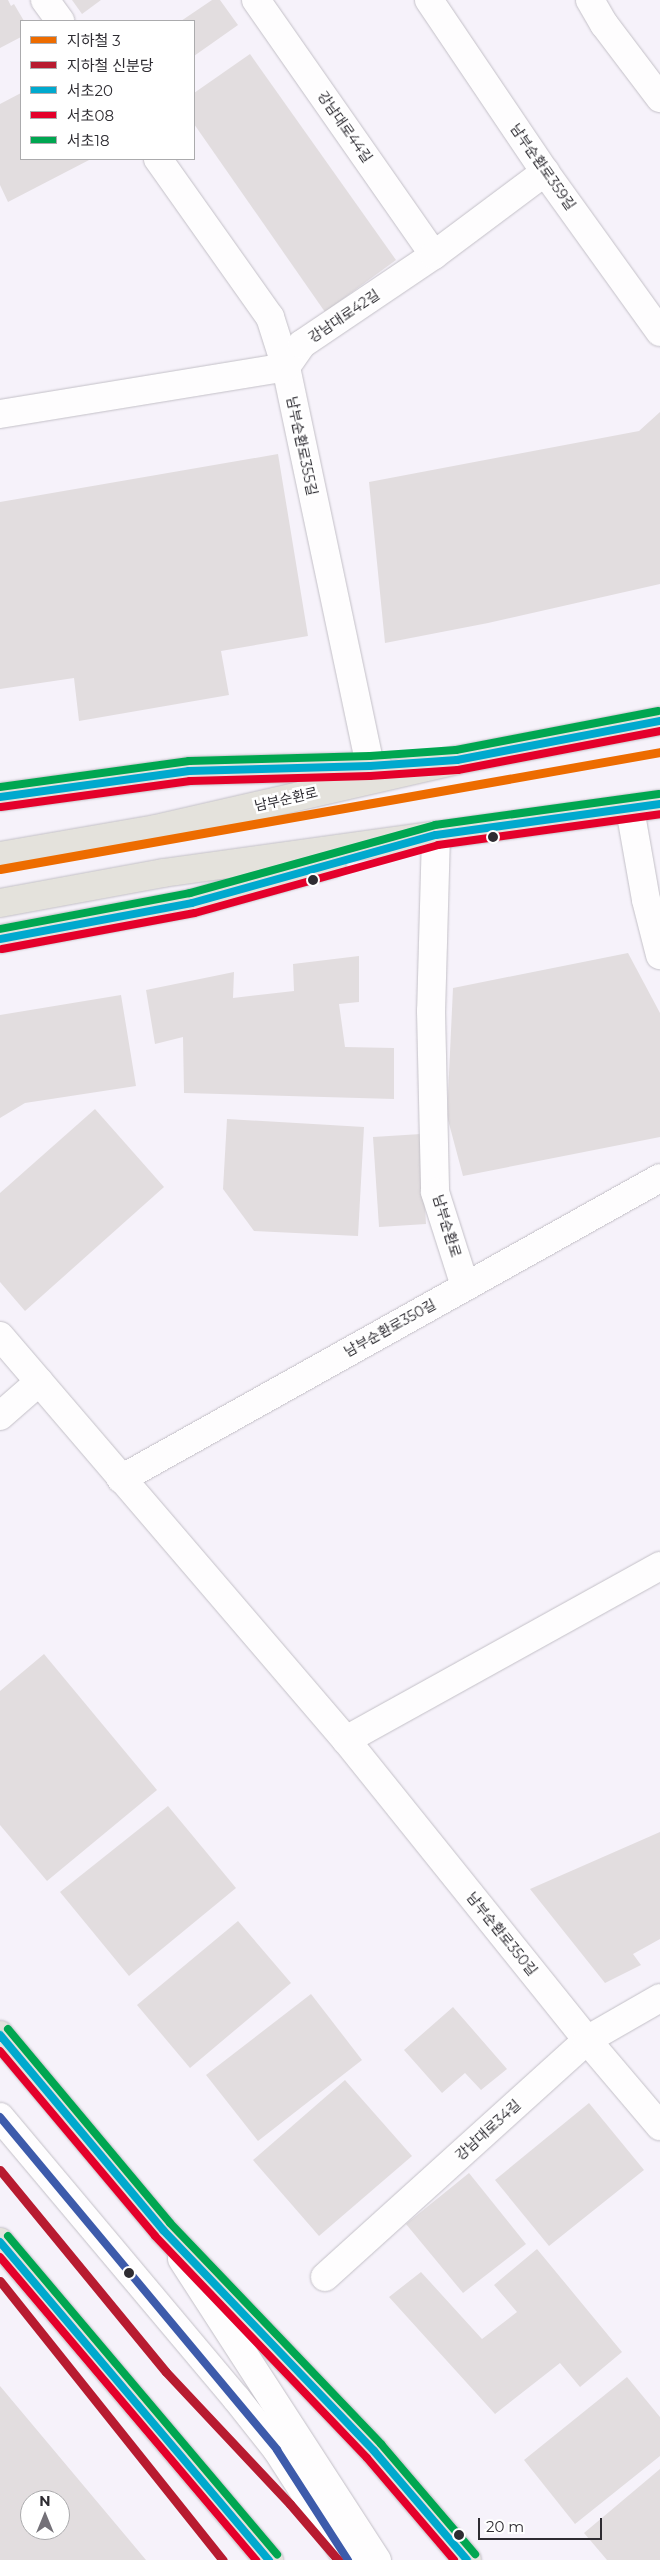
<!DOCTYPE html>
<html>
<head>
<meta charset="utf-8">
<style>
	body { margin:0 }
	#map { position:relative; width:660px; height:2560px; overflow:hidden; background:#f6f2fa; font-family:Montserrat,"Noto Sans KR",sans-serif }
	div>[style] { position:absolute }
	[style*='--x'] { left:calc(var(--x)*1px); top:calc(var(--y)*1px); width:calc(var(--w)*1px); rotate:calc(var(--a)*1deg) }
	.building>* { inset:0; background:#e2dddf }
	.roads { filter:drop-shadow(0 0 1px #c3c0c7) drop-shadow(0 0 1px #c3c0c7) }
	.minor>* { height:28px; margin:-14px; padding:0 14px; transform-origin:14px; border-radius:14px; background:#fefdfe }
	.major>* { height:28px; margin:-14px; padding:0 14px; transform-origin:14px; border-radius:14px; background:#e4e2dc }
	.bus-1>* { height:8px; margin:-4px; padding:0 4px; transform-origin:4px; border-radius:4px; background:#00a9ce }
	.bus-2>* { height:8px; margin:-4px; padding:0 4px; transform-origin:4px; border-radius:4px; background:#e4002b }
	.bus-3>* { height:8px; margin:-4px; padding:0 4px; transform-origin:4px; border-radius:4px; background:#00a651 }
	.bus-4>* { height:8px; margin:-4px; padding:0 4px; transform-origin:4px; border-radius:4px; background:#3d5bab }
	.metro-1>* { height:9px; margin:-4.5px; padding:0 4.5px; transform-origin:4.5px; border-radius:4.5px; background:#ed6c00 }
	.metro-2>* { height:9px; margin:-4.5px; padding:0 4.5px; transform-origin:4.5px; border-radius:4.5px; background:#b81b30 }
	.dots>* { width:14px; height:14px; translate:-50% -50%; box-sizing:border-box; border:2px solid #fff; border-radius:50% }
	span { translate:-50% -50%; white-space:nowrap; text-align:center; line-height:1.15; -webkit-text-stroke:5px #fff; paint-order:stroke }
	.street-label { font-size:14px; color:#2e2c32 }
	.legend { position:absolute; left:20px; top:20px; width:175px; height:140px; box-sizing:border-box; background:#fff; border:1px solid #ababad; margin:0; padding:6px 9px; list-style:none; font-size:15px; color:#2e2c32 }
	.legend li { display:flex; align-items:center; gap:10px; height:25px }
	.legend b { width:25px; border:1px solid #ababad }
	.north { position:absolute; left:20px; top:2490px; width:50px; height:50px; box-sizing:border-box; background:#fff; border:1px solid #ababad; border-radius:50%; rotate:0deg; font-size:14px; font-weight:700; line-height:20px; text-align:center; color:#2e2c32 }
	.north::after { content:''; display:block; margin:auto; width:18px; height:22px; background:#747178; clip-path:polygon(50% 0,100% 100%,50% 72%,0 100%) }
	.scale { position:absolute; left:478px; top:2518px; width:124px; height:22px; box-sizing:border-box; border:2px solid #2e2c32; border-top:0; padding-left:6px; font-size:15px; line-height:18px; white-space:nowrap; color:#2e2c32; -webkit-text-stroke:4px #fff; paint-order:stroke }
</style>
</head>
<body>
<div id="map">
	<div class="building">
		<div style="clip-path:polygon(0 0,8px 0,11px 6px,14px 4px,24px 21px,21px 21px,21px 37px,0 48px)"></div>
		<div style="clip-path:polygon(72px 0,101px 0,82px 14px)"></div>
		<div style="clip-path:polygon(212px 0,220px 0,238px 25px,194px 56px,194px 21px,181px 21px)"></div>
		<div style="clip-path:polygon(250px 54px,396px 260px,325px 312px,194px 124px,194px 93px)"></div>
		<div style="clip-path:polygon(21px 93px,21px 159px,91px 159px,8px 202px,0 185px,0 104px)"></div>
		<div style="clip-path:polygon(660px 412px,660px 584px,488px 623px,385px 643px,369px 482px,639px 431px)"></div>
		<div style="clip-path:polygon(278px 454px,308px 636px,221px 651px,229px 695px,79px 721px,74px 678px,0 689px,0 502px)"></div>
		<div style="clip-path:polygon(628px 953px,660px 1013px,660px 1137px,463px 1176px,447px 1116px,453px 988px)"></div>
		<div style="clip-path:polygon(359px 956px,359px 1002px,339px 1004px,345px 1047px,394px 1048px,394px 1099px,184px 1093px,183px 1037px,155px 1044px,146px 990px,234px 972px,233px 998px,294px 991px,293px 964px)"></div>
		<div style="clip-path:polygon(121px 995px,136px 1086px,25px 1103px,0 1118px,0 1015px)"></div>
		<div style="clip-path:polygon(95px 1109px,164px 1187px,25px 1311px,0 1282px,0 1193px)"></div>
		<div style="clip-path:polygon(227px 1119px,364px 1127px,358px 1236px,254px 1231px,223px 1189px)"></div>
		<div style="clip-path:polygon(421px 1134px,426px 1224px,379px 1227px,373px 1137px)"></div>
		<div style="clip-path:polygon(44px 1654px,157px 1790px,47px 1881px,0 1825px,0 1691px)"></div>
		<div style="clip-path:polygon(168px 1806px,236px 1888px,129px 1976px,60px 1892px)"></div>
		<div style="clip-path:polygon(660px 1832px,660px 1939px,633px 1954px,641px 1965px,605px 1983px,530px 1889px)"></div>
		<div style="clip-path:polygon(238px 1921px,291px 1983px,190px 2068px,137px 2005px)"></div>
		<div style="clip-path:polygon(311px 1994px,362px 2060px,258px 2141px,206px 2075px)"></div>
		<div style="clip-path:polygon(453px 2007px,507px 2069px,481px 2090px,465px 2073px,442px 2093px,404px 2050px)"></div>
		<div style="clip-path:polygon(345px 2080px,412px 2156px,319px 2236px,253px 2160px)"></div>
		<div style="clip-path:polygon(589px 2103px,644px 2170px,549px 2246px,495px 2180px)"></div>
		<div style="clip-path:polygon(469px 2173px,526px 2244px,463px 2293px,406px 2224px)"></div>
		<div style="clip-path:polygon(537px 2249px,622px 2352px,580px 2387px,560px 2363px,495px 2414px,389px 2297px,421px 2272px,482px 2339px,517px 2312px,494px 2285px)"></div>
		<div style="clip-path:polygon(627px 2377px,660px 2417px,660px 2456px,575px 2524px,524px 2460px)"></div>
		<div style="clip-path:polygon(evenodd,0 2386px,146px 2560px,0 2560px,0 2386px,30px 2500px,60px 2500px,60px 2530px,30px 2530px,30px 2500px)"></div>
		<div style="clip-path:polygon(660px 2469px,660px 2560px,607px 2560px,584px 2533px)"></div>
	</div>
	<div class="roads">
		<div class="minor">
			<div style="--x:45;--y:0;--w:26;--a:54"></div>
			<div style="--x:256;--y:0;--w:311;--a:55.1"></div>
			<div style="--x:429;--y:0;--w:207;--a:56"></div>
			<div style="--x:545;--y:172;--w:197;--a:54.3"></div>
			<div style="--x:590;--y:0;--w:28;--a:60"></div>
			<div style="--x:604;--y:24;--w:93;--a:52.9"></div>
			<div style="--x:158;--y:159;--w:194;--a:54.7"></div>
			<div style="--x:270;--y:317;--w:52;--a:72.3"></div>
			<div style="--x:286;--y:367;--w:408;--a:78.1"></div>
			<div style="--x:0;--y:414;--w:290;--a:-9.3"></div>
			<div style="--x:286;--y:367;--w:28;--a:-55"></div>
			<div style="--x:302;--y:344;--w:159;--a:-34"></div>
			<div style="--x:434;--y:255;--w:139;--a:-36.8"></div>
			<div style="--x:630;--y:809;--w:92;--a:80"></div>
			<div style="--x:646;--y:900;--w:57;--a:75.7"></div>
			<div style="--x:436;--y:835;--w:176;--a:91.6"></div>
			<div style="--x:431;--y:1011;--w:181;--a:88.7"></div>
			<div style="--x:435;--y:1192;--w:99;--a:72.3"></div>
			<div style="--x:0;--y:1336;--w:532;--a:49.42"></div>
			<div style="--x:346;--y:1740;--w:385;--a:51.2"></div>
			<div style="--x:587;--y:2040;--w:113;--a:49.7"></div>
			<div style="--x:0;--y:1416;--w:52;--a:-41.1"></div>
			<div style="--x:121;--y:1479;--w:617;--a:-29.18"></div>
			<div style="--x:346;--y:1740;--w:359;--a:-29"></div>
			<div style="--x:0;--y:2117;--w:367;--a:50"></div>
			<div style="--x:236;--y:2398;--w:66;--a:51.7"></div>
			<div style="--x:277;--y:2450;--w:131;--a:57.2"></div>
			<div style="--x:182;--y:2259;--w:359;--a:57.1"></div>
			<div style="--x:325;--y:2277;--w:353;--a:-42.1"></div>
			<div style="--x:587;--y:2040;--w:84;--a:-29.9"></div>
		</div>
		<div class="major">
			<div style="--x:0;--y:797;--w:191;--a:-7.8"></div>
			<div style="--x:189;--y:771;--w:189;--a:-1.5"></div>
			<div style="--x:0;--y:856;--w:158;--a:-9.8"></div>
			<div style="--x:156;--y:829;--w:309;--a:-12.9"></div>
			<div style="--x:457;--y:760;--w:207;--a:-10.9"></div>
			<div style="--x:0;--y:903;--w:166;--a:-10.4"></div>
			<div style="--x:163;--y:873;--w:502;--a:-7.9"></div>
			<div style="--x:0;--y:939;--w:195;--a:-10.6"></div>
			<div style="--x:192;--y:903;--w:145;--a:-15.6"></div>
			<div style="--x:0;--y:2035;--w:254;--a:50.1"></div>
			<div style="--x:163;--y:2230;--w:306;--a:46.3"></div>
			<div style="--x:374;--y:2451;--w:143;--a:49.5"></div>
			<div style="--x:0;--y:2242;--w:417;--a:49.8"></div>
		</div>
	</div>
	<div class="bus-1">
		<div style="--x:0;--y:797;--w:191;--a:-7.8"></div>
		<div style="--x:189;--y:771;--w:181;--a:-1.6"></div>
		<div style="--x:370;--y:766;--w:87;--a:-3.9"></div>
		<div style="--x:457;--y:760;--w:207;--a:-10.9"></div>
		<div style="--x:0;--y:939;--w:195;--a:-10.6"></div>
		<div style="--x:192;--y:903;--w:253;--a:-15.6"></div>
		<div style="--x:436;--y:835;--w:226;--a:-7.9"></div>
		<div style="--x:0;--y:2035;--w:254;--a:50.1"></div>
		<div style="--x:163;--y:2230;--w:306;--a:46.3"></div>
		<div style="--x:374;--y:2451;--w:143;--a:49.5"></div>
		<div style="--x:0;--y:2242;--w:417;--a:49.8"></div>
	</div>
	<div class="bus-2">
		<div style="--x:1;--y:807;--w:191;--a:-7.8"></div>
		<div style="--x:190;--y:781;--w:180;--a:-1.6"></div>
		<div style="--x:370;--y:776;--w:88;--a:-3.9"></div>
		<div style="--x:458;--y:770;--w:206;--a:-10.9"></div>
		<div style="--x:2;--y:949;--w:196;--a:-10.6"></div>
		<div style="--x:195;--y:913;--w:252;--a:-15.6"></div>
		<div style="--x:438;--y:845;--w:224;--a:-7.9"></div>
		<div style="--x:0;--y:2051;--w:241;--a:50"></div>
		<div style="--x:155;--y:2236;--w:307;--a:46.3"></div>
		<div style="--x:367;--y:2458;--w:134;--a:49.5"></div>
		<div style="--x:0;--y:2257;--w:397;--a:49.8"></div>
	</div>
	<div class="bus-3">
		<div style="--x:0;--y:787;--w:191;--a:-7.8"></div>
		<div style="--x:189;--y:761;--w:181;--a:-1.6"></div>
		<div style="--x:370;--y:756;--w:86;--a:-4"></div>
		<div style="--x:456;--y:750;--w:206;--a:-10.9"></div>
		<div style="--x:0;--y:929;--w:193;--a:-10.7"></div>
		<div style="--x:190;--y:893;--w:254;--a:-15.5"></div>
		<div style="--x:435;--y:825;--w:226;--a:-7.9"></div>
		<div style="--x:8;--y:2029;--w:253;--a:50.1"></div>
		<div style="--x:170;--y:2223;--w:306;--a:46.3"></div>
		<div style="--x:381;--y:2444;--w:145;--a:49.5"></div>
		<div style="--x:8;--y:2236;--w:417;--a:49.8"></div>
	</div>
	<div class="bus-4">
		<div style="--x:0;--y:2117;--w:433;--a:50.2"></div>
		<div style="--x:277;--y:2450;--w:131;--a:57.2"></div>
	</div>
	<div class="metro-1">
		<div style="--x:0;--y:869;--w:670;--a:-10.05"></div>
	</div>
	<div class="metro-2">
		<div style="--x:0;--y:2170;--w:261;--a:50.6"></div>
		<div style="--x:166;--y:2372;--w:181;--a:46.8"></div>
		<div style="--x:290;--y:2504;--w:74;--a:49.4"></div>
		<div style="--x:0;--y:2281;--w:357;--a:51.4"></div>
	</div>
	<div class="dots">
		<div style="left:493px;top:837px;background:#2e2c32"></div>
		<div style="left:313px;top:880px;background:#2e2c32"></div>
		<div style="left:129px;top:2273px;background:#2e2c32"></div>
		<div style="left:459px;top:2535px;background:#2e2c32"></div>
	</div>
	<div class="street-label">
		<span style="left:345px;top:127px;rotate:55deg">강남대로44길</span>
		<span style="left:543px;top:167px;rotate:55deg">남부순환로359길</span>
		<span style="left:344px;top:316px;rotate:-34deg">강남대로42길</span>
		<span style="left:302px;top:446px;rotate:78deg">남부순환로355길</span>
		<span style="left:286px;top:799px;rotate:-13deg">남부순환로</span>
		<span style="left:447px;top:1226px;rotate:73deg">남부순환로</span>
		<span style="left:390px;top:1328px;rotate:-29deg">남부순환로350길</span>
		<span style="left:502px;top:1934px;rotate:51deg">남부순환로350길</span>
		<span style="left:488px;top:2130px;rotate:-42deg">강남대로34길</span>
	</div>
	<ul class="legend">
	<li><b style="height:6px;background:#ed6c00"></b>지하철 3</li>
	<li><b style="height:6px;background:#b81b30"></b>지하철 신분당</li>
	<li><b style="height:6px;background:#00a9ce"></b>서초20</li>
	<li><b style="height:6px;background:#e4002b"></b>서초08</li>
	<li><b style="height:6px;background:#00a651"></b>서초18</li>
	</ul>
	<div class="north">N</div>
	<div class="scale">20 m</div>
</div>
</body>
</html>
